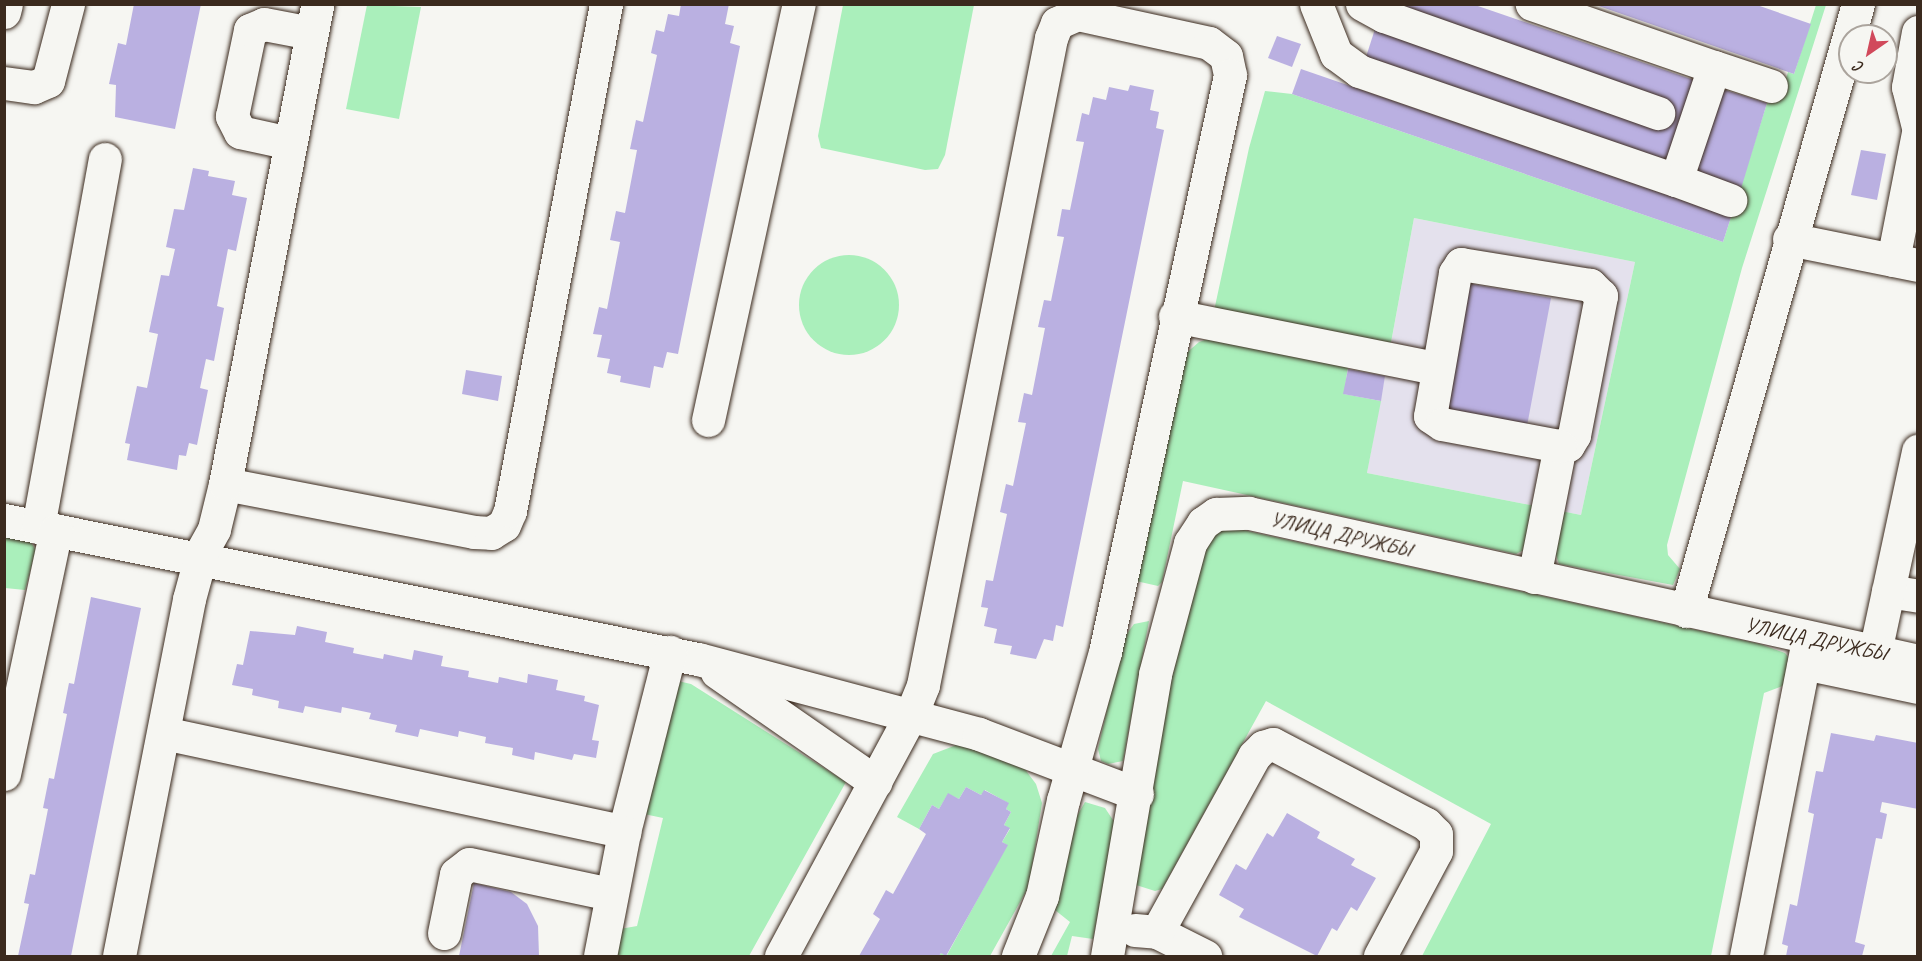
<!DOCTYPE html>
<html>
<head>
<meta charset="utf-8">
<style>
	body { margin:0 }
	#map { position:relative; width:1922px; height:961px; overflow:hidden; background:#f6f6f2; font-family:Caveat,sans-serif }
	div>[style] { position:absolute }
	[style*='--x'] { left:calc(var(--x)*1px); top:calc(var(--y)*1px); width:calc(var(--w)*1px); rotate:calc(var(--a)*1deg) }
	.built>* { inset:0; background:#e4e1ed }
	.green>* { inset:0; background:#aaefbb }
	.round { border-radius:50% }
	.building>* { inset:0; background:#bab0e1 }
	.roads { filter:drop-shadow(0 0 2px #3b2a1e) drop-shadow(0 0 2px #3b2a1e) }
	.minor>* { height:33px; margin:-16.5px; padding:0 16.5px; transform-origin:16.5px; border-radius:16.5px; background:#f6f6f2 }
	span { translate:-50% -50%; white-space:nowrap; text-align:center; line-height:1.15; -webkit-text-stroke:5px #f6f6f2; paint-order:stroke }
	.street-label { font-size:21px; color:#3b2a1e }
	.frame { position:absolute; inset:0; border:6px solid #3b2a1e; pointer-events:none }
	.north { position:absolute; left:1838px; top:24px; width:60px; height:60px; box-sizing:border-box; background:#f6f6f2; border:2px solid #aba49d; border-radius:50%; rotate:214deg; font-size:16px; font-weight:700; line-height:24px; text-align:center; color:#3b2a1e }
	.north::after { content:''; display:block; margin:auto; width:21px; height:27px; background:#d1495b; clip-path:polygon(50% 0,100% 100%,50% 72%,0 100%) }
</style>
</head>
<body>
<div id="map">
	<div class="built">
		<div style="clip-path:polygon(1414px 218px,1635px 262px,1581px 515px,1367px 473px)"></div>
	</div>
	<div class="green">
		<div style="clip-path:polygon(367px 5px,421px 7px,399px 119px,346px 109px)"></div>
		<div style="clip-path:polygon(843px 5px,974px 5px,945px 155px,938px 169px,925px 170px,821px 148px,818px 136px)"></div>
		<div style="clip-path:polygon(1816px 5px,1826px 5px,1742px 268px,1667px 545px,1668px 555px,1680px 569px,1673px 585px,1559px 564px,1556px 555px,1561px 511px,1581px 515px,1635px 262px,1414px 218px,1390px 348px,1214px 311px,1249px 148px,1265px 91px,1292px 94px,1723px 242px,1767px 103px,1779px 100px,1788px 72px,1794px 74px)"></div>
		<div class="round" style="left:799px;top:255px;width:100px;height:100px"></div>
		<div style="clip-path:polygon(1211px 338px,1348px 367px,1344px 394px,1381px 401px,1367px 473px,1535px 506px,1524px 550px,1516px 554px,1183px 481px,1162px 582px,1158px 586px,1136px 581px,1184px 355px,1199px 342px)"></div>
		<div style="clip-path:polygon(1234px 528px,1760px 644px,1785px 653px,1789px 658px,1785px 685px,1764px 693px,1711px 956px,1422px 956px,1491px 824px,1266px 701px,1162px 889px,1155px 891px,1136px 885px,1134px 882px,1169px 688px,1207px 545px,1219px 530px)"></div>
		<div style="clip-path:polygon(5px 533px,30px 541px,36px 550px,25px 590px,5px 588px)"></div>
		<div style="clip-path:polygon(1149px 621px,1123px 761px,1108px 764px,1101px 761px,1098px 749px,1123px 639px,1134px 624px)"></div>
		<div style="clip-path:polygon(678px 681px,691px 684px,846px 782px,749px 956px,612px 956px,620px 929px,637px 926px,663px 818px,644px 814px)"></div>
		<div style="clip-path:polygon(959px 744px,1024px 768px,1036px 784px,1042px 803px,1029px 886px,990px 956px,939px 956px,941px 953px,947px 955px,1007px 845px,1002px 842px,1010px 829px,1004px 825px,1011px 812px,1006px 809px,1008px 803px,985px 790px,981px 795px,966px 787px,959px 799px,948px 794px,939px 809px,932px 805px,919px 829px,897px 817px,933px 754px)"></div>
		<div style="clip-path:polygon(1085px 802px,1105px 808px,1115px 823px,1093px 939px,1072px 936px,1067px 956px,1051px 956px,1070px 922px,1055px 910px,1077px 816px)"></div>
	</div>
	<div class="building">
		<div style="clip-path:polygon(134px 4px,201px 4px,175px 129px,115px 117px,116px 85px,109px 84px,118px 43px,126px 45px)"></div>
		<div style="clip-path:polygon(681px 4px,729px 4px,725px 24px,734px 26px,730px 43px,740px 46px,678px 354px,667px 352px,663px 368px,654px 366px,650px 388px,620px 382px,621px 376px,607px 373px,610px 359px,597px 357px,602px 335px,593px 334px,599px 307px,607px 309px,620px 242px,610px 240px,616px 211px,625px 213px,637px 150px,630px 149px,636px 120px,643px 122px,657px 55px,651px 53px,656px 30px,664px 32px,668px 14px,679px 16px)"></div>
		<div style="clip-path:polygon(1593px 4px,1754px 4px,1811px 24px,1794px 74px)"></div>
		<div style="clip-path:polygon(1394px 5px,1475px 5px,1694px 80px,1666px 163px,1365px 60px,1375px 29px)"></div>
		<div style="clip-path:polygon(1277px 36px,1301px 44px,1292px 67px,1268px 58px)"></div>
		<div style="clip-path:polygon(1301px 69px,1731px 217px,1723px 242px,1292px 94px)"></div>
		<div style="clip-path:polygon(1130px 85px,1154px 90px,1150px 110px,1159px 112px,1156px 128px,1164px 130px,1063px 627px,1056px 625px,1053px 641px,1044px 639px,1036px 659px,1010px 654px,1012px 646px,994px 643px,997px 629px,984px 626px,988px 608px,981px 607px,986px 580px,993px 581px,1007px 514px,1000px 512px,1006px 484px,1013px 486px,1026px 423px,1018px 422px,1024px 393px,1032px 395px,1045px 328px,1038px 327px,1044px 300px,1051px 301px,1064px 237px,1057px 236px,1062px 209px,1070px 210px,1084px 142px,1076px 141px,1082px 113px,1089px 115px,1093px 97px,1106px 100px,1109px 87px,1128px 91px)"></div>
		<div style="clip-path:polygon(1722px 89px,1767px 103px,1740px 192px,1695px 179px)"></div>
		<div style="clip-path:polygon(1861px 150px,1886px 154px,1877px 200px,1851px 195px)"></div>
		<div style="clip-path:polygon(193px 168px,209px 171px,208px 176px,235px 181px,232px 195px,247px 198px,236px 251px,228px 249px,217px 306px,224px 308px,214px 361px,206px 359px,200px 388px,208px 390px,197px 445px,189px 443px,186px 456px,179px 455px,177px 470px,127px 460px,130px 444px,125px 443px,137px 386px,147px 388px,158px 334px,149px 332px,161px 275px,169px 276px,175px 249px,166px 247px,174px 209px,184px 210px)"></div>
		<div style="clip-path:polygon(1466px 283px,1551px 298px,1527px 426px,1443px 410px)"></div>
		<div style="clip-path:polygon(1348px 369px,1385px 376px,1381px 401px,1343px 394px)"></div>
		<div style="clip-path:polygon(466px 370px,502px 376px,498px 401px,462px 394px)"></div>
		<div style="clip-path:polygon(91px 597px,141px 608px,71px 956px,18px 956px,29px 904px,24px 903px,30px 874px,35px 875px,48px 809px,43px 808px,49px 778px,54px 779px,67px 714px,63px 713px,69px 683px,74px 684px)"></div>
		<div style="clip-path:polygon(297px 626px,327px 632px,325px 642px,354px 648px,353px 653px,383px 659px,384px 654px,412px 660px,414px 650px,443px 656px,441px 666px,469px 671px,468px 677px,498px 683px,499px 677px,527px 683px,528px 674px,558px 680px,556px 690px,585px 696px,584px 701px,599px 705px,592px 740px,599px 741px,596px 758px,574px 754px,572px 760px,535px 752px,534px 760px,512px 755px,513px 748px,485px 743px,486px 737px,459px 731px,458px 737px,420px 729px,418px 737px,395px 732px,397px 725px,369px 719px,371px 713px,342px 707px,341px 713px,305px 706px,303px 713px,278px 708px,279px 701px,252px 695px,253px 689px,232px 685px,237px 664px,243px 665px,250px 631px,295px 635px)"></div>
		<div style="clip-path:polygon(1831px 733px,1874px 741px,1876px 735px,1918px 743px,1918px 809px,1882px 802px,1880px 812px,1887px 814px,1882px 839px,1876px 838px,1855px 942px,1865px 945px,1862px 956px,1786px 956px,1788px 946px,1782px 944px,1790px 904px,1797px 906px,1814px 814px,1808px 812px,1816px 771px,1823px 772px)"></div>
		<div style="clip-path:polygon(966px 787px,981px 795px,984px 790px,1009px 803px,1006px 809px,1011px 812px,1004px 825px,1010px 828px,1002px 842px,1008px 845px,946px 956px,941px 953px,939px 956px,859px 956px,880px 919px,873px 914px,886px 890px,893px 894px,926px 834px,919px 829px,932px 805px,939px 809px,948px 793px,959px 799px)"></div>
		<div style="clip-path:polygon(1287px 813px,1320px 832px,1317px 838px,1355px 859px,1351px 865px,1376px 878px,1357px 911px,1351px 907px,1337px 931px,1332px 928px,1317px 956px,1239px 917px,1244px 909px,1219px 895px,1236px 864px,1246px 870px,1267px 833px,1273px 837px)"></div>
		<div style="clip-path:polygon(474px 883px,511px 892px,527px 904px,538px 926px,539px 956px,459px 956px)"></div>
	</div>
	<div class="roads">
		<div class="minor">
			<div style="--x:1316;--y:4;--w:54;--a:68.2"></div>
			<div style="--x:1336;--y:54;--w:29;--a:36"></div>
			<div style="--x:1359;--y:71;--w:335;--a:19"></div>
			<div style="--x:1676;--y:180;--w:119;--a:-71.4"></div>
			<div style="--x:1714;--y:67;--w:193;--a:-160.9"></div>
			<div style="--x:1362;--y:4;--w:25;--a:29"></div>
			<div style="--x:1384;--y:16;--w:291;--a:19.5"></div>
			<div style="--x:4;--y:12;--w:8;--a:-76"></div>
			<div style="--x:1918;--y:32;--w:56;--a:100.3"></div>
			<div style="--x:1908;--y:87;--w:41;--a:76"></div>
			<div style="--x:1714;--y:67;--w:60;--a:18.4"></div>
			<div style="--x:4;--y:83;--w:30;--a:8"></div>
			<div style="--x:34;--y:87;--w:15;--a:-23"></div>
			<div style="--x:48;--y:81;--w:80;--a:-75.4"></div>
			<div style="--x:290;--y:143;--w:51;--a:-167.6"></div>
			<div style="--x:240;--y:132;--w:18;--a:-117"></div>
			<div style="--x:232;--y:116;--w:88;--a:-78.2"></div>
			<div style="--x:250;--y:30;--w:15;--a:-23"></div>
			<div style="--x:264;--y:24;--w:48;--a:10.8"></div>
			<div style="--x:1676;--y:180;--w:58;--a:20.3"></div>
			<div style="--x:1789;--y:239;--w:132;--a:11.4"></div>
			<div style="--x:1893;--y:260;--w:130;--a:-78.9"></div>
			<div style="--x:1175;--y:316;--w:266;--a:11.3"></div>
			<div style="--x:708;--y:420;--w:426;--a:-77.7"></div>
			<div style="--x:225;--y:484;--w:254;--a:10.9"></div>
			<div style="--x:474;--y:532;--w:17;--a:3"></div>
			<div style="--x:491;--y:533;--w:15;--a:-32"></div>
			<div style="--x:504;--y:525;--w:15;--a:-67"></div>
			<div style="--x:510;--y:511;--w:516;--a:-79.28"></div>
			<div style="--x:4;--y:520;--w:708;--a:11.33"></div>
			<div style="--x:698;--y:659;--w:291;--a:14.9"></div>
			<div style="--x:979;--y:734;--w:169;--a:20.8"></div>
			<div style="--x:38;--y:527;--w:374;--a:-79.7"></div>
			<div style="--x:1534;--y:577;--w:134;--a:-78.8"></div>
			<div style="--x:1560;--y:446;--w:8;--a:-7"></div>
			<div style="--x:1568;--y:445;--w:12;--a:-59"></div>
			<div style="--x:1574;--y:435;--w:142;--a:-79"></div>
			<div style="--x:1601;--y:296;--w:16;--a:-135"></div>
			<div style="--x:1590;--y:285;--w:131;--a:-170.8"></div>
			<div style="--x:1461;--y:264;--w:11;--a:124"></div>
			<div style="--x:1455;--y:273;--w:145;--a:99.9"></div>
			<div style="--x:1430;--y:416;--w:14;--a:34"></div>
			<div style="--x:1442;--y:424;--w:120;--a:10.6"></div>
			<div style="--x:1888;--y:591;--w:30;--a:9"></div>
			<div style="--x:1686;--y:611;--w:631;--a:-74.18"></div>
			<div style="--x:1875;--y:652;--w:206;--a:-77.9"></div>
			<div style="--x:1804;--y:663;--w:116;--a:11.9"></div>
			<div style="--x:717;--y:672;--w:193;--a:34.8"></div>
			<div style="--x:164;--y:733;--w:471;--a:12.1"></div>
			<div style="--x:624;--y:832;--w:186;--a:-75.7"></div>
			<div style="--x:4;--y:774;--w:249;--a:-78"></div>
			<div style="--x:1135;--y:930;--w:22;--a:5"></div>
			<div style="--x:1157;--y:932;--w:54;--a:26.6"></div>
			<div style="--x:1157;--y:932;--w:201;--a:-61.1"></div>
			<div style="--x:1254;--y:756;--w:13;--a:-45"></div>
			<div style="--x:1263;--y:747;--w:10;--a:-17"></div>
			<div style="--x:1273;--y:744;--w:173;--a:27.6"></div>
			<div style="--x:1426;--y:824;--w:14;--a:45"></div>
			<div style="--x:1436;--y:834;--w:17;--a:90"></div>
			<div style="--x:1436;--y:851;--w:119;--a:118.1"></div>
			<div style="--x:444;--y:933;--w:60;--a:-78.5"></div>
			<div style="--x:456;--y:874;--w:16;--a:-38"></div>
			<div style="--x:469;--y:864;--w:144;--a:12"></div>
			<div style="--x:119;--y:956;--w:364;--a:-78.9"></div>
			<div style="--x:189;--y:599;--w:50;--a:-74.8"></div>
			<div style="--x:202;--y:551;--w:25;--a:-61"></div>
			<div style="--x:214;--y:529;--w:46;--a:-76.3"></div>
			<div style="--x:225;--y:484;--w:489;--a:-79.1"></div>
			<div style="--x:600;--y:956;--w:126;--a:-79"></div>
			<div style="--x:781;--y:956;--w:274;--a:-61.7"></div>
			<div style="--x:911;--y:715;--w:32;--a:-68"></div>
			<div style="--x:923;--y:685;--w:660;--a:-78.81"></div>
			<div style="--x:1051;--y:38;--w:16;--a:-68"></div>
			<div style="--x:1057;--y:23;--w:22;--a:-24"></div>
			<div style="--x:1077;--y:14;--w:135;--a:12.4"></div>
			<div style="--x:1209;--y:43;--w:21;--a:37"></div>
			<div style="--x:1226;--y:56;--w:19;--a:78"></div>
			<div style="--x:1230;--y:75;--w:590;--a:102.22"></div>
			<div style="--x:1105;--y:652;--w:154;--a:105.8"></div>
			<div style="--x:1063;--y:800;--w:98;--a:102.3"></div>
			<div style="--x:1042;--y:896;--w:65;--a:111.8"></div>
			<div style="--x:1107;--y:956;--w:286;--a:-80.3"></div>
			<div style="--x:1155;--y:674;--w:136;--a:-75"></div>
			<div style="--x:1190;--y:543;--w:24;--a:-57"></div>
			<div style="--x:1203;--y:523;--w:16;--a:-35"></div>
			<div style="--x:1216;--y:514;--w:33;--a:-2"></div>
			<div style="--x:1249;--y:513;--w:685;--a:12.47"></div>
			<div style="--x:1746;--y:956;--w:323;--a:-78.9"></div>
		</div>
	</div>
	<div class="street-label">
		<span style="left:1341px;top:534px;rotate:13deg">УЛИЦА ДРУЖБЫ</span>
		<span style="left:1816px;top:639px;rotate:12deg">УЛИЦА ДРУЖБЫ</span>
	</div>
	<div class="frame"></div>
	<div class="north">С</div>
</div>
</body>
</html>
